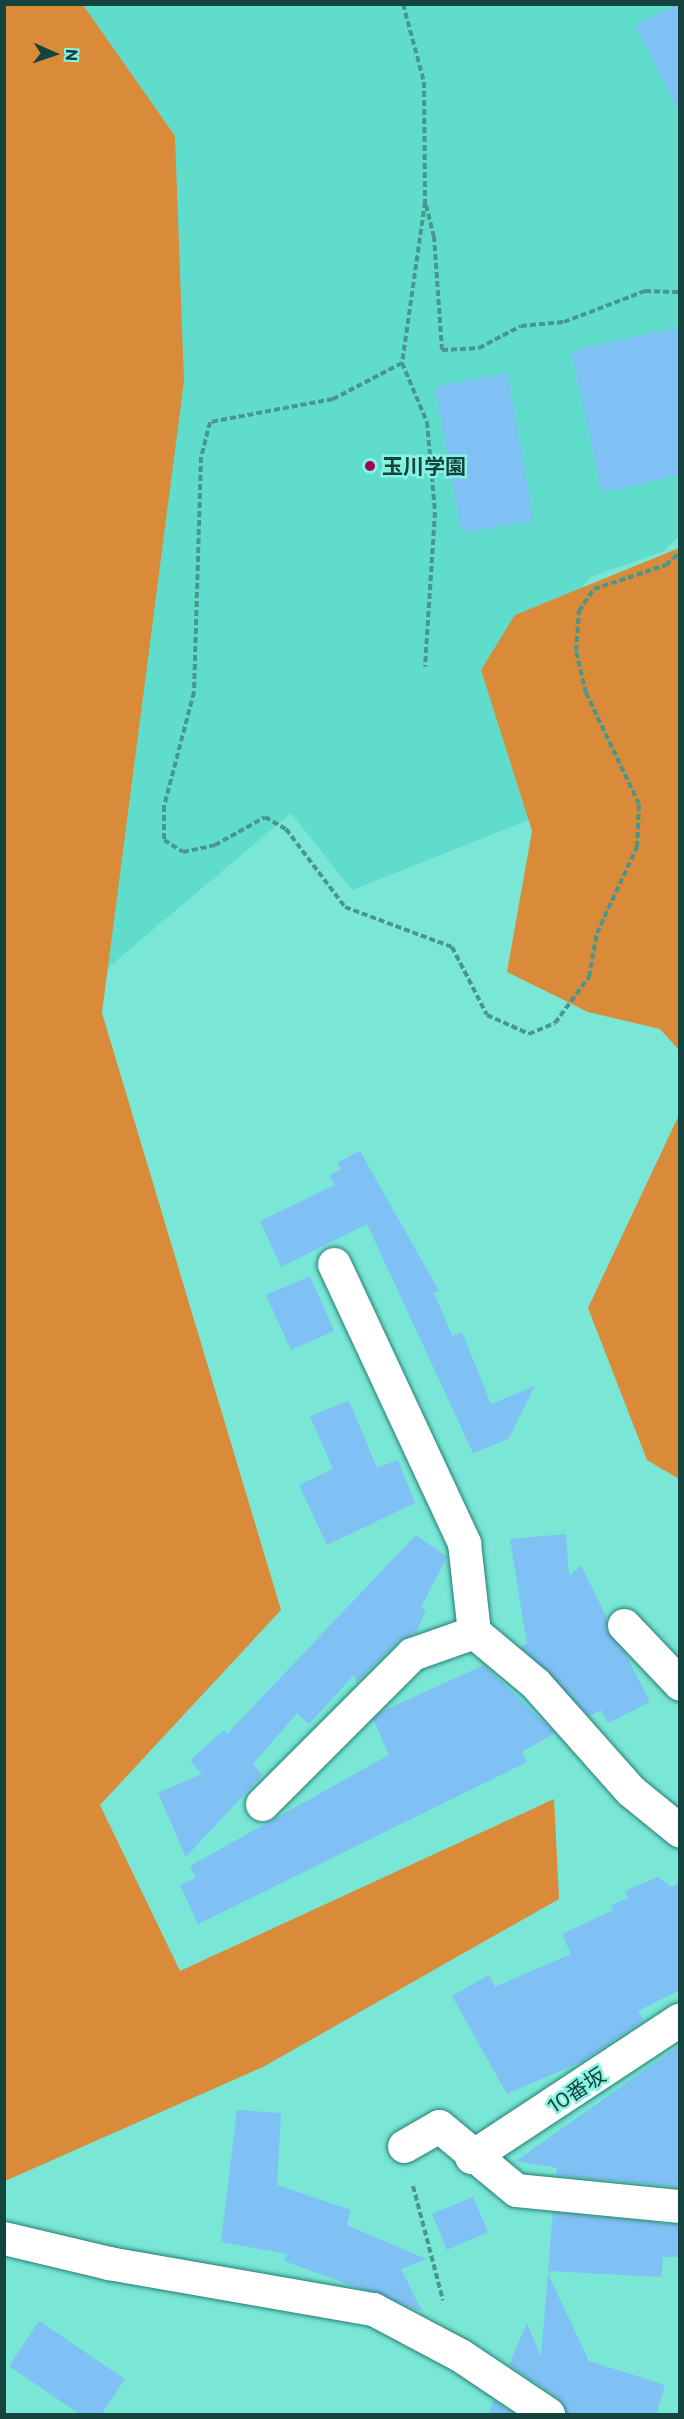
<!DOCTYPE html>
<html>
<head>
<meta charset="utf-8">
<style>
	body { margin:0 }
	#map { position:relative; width:684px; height:2419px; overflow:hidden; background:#79e6d6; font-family:Commissioner,"Noto Sans JP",sans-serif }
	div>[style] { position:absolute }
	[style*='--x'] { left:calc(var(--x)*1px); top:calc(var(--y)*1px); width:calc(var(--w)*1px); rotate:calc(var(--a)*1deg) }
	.built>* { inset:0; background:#60dccc }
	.green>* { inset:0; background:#d98b3a }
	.building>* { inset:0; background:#7fc1f4 }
	.path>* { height:4px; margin-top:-2px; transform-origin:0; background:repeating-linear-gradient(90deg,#48978c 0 6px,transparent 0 9px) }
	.roads { filter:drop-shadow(0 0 2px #267d72) drop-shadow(0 0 2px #267d72) }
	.minor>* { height:33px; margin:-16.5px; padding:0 16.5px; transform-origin:16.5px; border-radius:16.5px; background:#fff }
	.dots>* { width:16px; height:16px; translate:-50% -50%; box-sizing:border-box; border:3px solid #87f3e3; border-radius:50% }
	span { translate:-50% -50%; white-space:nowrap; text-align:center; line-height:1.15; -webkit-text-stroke:5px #87f3e3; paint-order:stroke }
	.poi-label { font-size:21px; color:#15443e; font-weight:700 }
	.left { translate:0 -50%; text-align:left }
	.street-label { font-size:21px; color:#15443e }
	.frame { position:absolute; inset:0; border:6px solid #15443e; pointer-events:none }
	.north { position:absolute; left:24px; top:24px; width:60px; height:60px; -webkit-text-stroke:4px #87f3e3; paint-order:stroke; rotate:93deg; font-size:16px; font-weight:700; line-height:24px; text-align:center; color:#15443e }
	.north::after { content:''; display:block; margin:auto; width:21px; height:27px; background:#15443e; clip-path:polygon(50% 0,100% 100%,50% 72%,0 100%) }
</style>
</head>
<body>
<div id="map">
	<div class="built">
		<div style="clip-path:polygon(5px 5px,679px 5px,679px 536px,662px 552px,591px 577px,572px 598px,557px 809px,352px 890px,291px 813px,39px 1026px)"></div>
	</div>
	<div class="green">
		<div style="clip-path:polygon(4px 5px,83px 5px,175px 136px,184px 381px,102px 1013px,281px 1610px,100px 1805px,180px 1971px,554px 1799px,559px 1899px,263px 2067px,5px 2181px)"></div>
		<div style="clip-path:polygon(679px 548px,679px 1050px,660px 1029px,588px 1012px,507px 972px,532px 831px,481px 670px,515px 615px)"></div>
		<div style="clip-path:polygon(679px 1115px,679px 1479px,647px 1460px,588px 1308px)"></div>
	</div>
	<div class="building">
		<div style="clip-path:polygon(678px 4px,680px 4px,680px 115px,635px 25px)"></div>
		<div style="clip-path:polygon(680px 327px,680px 475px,602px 492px,571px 351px)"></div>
		<div style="clip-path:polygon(507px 373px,534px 520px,462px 533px,435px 387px)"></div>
		<div style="clip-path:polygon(360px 1151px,439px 1291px,434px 1293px,452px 1336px,462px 1332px,491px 1404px,535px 1386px,508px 1439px,473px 1453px,367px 1224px,281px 1267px,260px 1221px,335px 1185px,329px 1176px,341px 1169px,338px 1162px)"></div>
		<div style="clip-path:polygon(310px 1276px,334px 1331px,291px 1350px,266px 1295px)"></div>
		<div style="clip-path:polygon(349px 1401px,377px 1468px,398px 1460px,415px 1503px,327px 1545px,299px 1485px,333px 1469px,310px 1416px)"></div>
		<div style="clip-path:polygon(566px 1534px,569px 1576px,581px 1565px,607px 1618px,606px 1630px,625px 1653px,650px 1702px,608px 1723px,601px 1710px,589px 1716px,521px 1647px,527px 1644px,510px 1539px)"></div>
		<div style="clip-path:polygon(416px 1535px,447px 1557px,421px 1607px,426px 1610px,416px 1633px,399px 1641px,357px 1682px,354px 1675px,309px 1724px,297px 1713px,253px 1764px,262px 1775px,186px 1857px,158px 1793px,202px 1774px,190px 1760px,224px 1730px,227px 1734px)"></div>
		<div style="clip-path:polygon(484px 1665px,555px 1733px,522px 1752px,527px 1762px,198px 1924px,180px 1885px,196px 1878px,190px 1866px,389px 1755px,373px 1719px,379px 1713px)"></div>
		<div style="clip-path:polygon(658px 1877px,671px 1887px,680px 1883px,680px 1990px,638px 2011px,644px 2020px,583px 2061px,507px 2094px,452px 1996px,489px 1975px,495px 1987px,571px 1954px,562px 1934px,613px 1910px,611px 1905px,628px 1898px,625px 1891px)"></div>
		<div style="clip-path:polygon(680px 2045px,680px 2187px,556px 2175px,557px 2168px,516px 2161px)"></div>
		<div style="clip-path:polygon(237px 2110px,281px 2113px,277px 2185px,351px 2210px,347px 2225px,426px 2259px,401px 2269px,422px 2311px,284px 2261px,287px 2254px,221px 2242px)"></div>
		<div style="clip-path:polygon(473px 2197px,488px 2232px,447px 2250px,432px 2214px)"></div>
		<div style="clip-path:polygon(553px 2212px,680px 2225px,680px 2257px,663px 2257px,661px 2277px,548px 2271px)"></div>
		<div style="clip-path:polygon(548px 2274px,589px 2361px,665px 2385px,656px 2415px,567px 2415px,558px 2398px,509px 2365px,527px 2323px,541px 2357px)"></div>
		<div style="clip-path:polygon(39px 2321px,125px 2379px,101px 2415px,81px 2415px,9px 2366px)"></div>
		<div style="clip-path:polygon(494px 2400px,515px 2415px,488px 2415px)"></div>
	</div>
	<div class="path">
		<div style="--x:403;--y:4;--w:81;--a:74.9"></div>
		<div style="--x:424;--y:82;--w:120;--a:89.5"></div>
		<div style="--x:425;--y:202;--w:163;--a:98.1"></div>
		<div style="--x:402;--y:363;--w:64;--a:67"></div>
		<div style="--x:427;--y:422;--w:90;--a:84.9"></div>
		<div style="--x:435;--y:512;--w:155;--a:93.7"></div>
		<div style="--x:426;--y:205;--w:32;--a:76"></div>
		<div style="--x:434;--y:236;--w:114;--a:86"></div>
		<div style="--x:442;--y:350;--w:37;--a:-3"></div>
		<div style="--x:479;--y:348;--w:47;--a:-27.6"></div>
		<div style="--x:521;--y:326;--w:43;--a:-5.3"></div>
		<div style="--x:564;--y:322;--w:87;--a:-20.9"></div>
		<div style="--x:645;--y:291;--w:35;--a:2"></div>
		<div style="--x:402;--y:363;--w:78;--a:152.4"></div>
		<div style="--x:333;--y:399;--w:125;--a:169.4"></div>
		<div style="--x:210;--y:422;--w:36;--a:104"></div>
		<div style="--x:201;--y:457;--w:235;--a:91.7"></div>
		<div style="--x:194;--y:692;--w:118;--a:104.7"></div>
		<div style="--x:164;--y:806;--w:34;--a:90"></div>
		<div style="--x:164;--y:840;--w:22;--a:32"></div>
		<div style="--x:183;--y:852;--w:33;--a:-12"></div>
		<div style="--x:215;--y:845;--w:57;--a:-29.2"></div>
		<div style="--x:265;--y:817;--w:24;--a:30"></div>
		<div style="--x:286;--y:829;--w:98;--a:52.9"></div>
		<div style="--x:345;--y:907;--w:114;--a:20.5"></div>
		<div style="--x:452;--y:947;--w:76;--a:62.8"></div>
		<div style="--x:487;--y:1015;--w:46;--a:24.3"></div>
		<div style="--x:529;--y:1034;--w:28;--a:-23"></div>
		<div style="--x:555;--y:1023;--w:57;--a:-53.5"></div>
		<div style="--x:589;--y:977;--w:45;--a:-79.7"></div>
		<div style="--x:597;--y:933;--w:95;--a:-65.1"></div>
		<div style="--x:637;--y:847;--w:43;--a:-87.3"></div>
		<div style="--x:639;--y:804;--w:123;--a:-115.5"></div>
		<div style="--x:586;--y:693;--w:43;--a:-103.4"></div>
		<div style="--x:576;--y:651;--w:40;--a:-85.7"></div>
		<div style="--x:579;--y:611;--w:27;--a:-56"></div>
		<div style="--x:594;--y:589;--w:76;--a:-18.4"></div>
		<div style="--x:666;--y:565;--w:19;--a:-43"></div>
		<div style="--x:413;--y:2186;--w:118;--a:75.3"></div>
	</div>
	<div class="roads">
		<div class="minor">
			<div style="--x:334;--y:1264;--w:308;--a:65"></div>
			<div style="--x:464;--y:1543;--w:90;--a:83.6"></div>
			<div style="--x:474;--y:1632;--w:80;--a:39.9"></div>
			<div style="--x:535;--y:1683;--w:144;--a:48.4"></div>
			<div style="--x:631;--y:1791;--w:63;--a:39.2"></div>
			<div style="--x:624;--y:1625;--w:81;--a:46.5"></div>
			<div style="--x:262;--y:1804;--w:212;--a:-45"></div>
			<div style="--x:412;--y:1654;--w:66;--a:-19.5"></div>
			<div style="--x:404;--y:2146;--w:40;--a:-29.7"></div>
			<div style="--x:439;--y:2126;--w:100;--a:39.7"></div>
			<div style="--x:516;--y:2190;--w:165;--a:5.6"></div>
			<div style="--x:471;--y:2157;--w:250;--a:-33.4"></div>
			<div style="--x:4;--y:2238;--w:108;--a:13.4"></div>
			<div style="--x:109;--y:2263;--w:268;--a:9.9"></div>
			<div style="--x:373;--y:2309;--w:98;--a:27.9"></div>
			<div style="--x:460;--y:2355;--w:106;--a:33.8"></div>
		</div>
	</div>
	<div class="dots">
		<div style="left:370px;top:466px;background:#9e044b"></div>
	</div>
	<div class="poi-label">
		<span class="left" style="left:382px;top:466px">玉川学園</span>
	</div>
	<div class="street-label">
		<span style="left:576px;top:2090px;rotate:-33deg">10番坂</span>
	</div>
	<div class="frame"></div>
	<div class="north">N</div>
</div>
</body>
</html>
